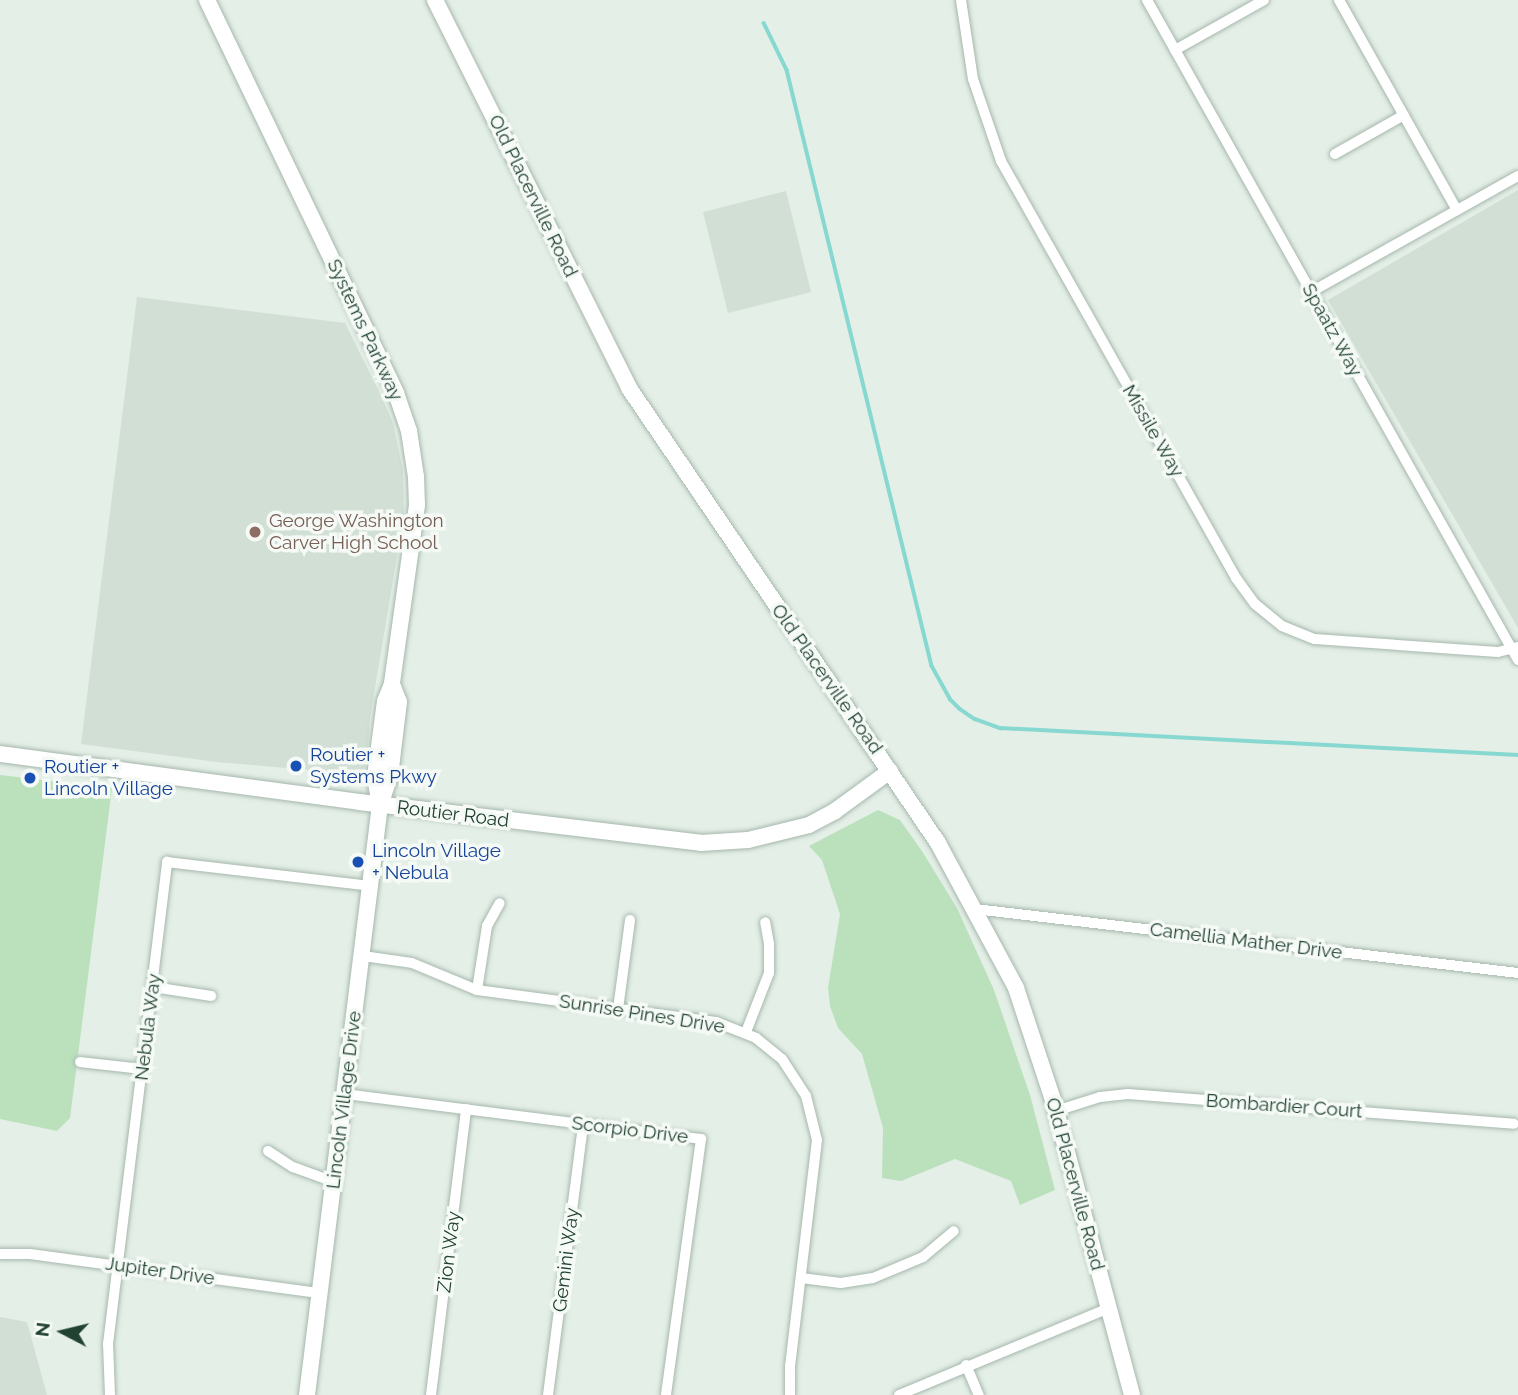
<!DOCTYPE html>
<html>
<head>
<meta charset="utf-8">
<style>
	body { margin:0 }
	#map { position:relative; width:1518px; height:1395px; overflow:hidden; background:#e4efe7; font-family:Raleway,sans-serif }
	div>[style] { position:absolute }
	[style*='--x'] { left:calc(var(--x)*1px); top:calc(var(--y)*1px); width:calc(var(--w)*1px); rotate:calc(var(--a)*1deg) }
	.built>* { inset:0; background:#d1dfd5 }
	.green>* { inset:0; background:#bbe1bc }
	.stream>* { height:3.5px; margin:-1.75px; padding:0 1.75px; transform-origin:1.75px; border-radius:1.75px; background:#87d8d1 }
	.roads { filter:drop-shadow(0 0 2px #a6b8ad) drop-shadow(0 0 2px #a6b8ad) }
	.street>* { height:10px; margin:-5px; padding:0 5px; transform-origin:5px; border-radius:5px; background:#fff }
	.secondary>* { height:16px; margin:-8px; padding:0 8px; transform-origin:8px; border-radius:8px; background:#fff }
	.dots>* { width:19px; height:19px; translate:-50% -50%; box-sizing:border-box; border:4px solid #f5faf6; border-radius:50% }
	span { translate:-50% -50%; white-space:nowrap; text-align:center; line-height:1.15; -webkit-text-stroke:7px #f5faf6; paint-order:stroke }
	.street-label { font-size:19px; color:#214231 }
	.education-label { font-size:19px; color:#785e54 }
	.left { translate:0 -50%; text-align:left }
	.transit-label { font-size:19px; color:#164399 }
	.north { position:absolute; left:28px; top:1297px; width:70px; height:70px; -webkit-text-stroke:5px #f5faf6; paint-order:stroke; rotate:277deg; font-size:19px; font-weight:700; line-height:28px; text-align:center; color:#214231 }
	.north::after { content:''; display:block; margin:auto; width:24px; height:32px; background:#214231; clip-path:polygon(50% 0,100% 100%,50% 72%,0 100%) }
</style>
</head>
<body>
<div id="map">
	<div class="built">
		<div style="clip-path:polygon(1518px 190px,1518px 628px,1328px 300px)"></div>
		<div style="clip-path:polygon(786px 191px,811px 292px,728px 313px,703px 212px)"></div>
		<div style="clip-path:polygon(137px 297px,345px 323px,379px 391px,393px 423px,403px 471px,404px 514px,370px 718px,367px 760px,364px 770px,358px 774px,217px 762px,81px 744px)"></div>
		<div style="clip-path:polygon(0 1317px,27px 1322px,47px 1395px,0 1395px)"></div>
	</div>
	<div class="green">
		<div style="clip-path:polygon(0 775px,112px 788px,70px 1118px,57px 1131px,0 1119px)"></div>
		<div style="clip-path:polygon(878px 810px,900px 820px,922px 851px,957px 908px,994px 990px,1030px 1095px,1055px 1190px,1020px 1205px,1011px 1181px,955px 1159px,901px 1181px,882px 1178px,883px 1128px,862px 1054px,838px 1028px,830px 1006px,828px 988px,840px 914px,822px 860px,809px 846px)"></div>
	</div>
	<div class="stream">
		<div style="--x:764;--y:23;--w:52;--a:63.9"></div>
		<div style="--x:787;--y:70;--w:613;--a:76.33"></div>
		<div style="--x:932;--y:666;--w:38;--a:61"></div>
		<div style="--x:950;--y:699;--w:14;--a:45"></div>
		<div style="--x:960;--y:709;--w:18;--a:34"></div>
		<div style="--x:975;--y:719;--w:27;--a:20"></div>
		<div style="--x:1000;--y:728;--w:519;--a:2.98"></div>
	</div>
	<div class="roads">
		<div class="street">
			<div style="--x:961;--y:0;--w:80;--a:81.4"></div>
			<div style="--x:973;--y:79;--w:87;--a:71.1"></div>
			<div style="--x:1001;--y:161;--w:479;--a:60.6"></div>
			<div style="--x:1236;--y:578;--w:32;--a:54"></div>
			<div style="--x:1255;--y:604;--w:35;--a:39"></div>
			<div style="--x:1282;--y:626;--w:35;--a:22"></div>
			<div style="--x:1315;--y:639;--w:183;--a:4.1"></div>
			<div style="--x:1498;--y:652;--w:21;--a:-14"></div>
			<div style="--x:1147;--y:0;--w:757;--a:60.66"></div>
			<div style="--x:1339;--y:0;--w:241;--a:60.7"></div>
			<div style="--x:1175;--y:50;--w:102;--a:-29.3"></div>
			<div style="--x:1335;--y:154;--w:79;--a:-29.5"></div>
			<div style="--x:1311;--y:292;--w:237;--a:-29.3"></div>
			<div style="--x:975;--y:909;--w:547;--a:6.72"></div>
			<div style="--x:363;--y:956;--w:49;--a:8.1"></div>
			<div style="--x:412;--y:963;--w:70;--a:22.6"></div>
			<div style="--x:477;--y:990;--w:241;--a:7.6"></div>
			<div style="--x:716;--y:1022;--w:43;--a:21.8"></div>
			<div style="--x:756;--y:1038;--w:33;--a:39"></div>
			<div style="--x:782;--y:1059;--w:44;--a:57"></div>
			<div style="--x:806;--y:1096;--w:45;--a:76"></div>
			<div style="--x:817;--y:1140;--w:228;--a:96.8"></div>
			<div style="--x:790;--y:1366;--w:29;--a:90"></div>
			<div style="--x:153;--y:987;--w:59;--a:8.8"></div>
			<div style="--x:477;--y:990;--w:65;--a:-81.1"></div>
			<div style="--x:487;--y:926;--w:26;--a:-61"></div>
			<div style="--x:618;--y:1009;--w:90;--a:-82.3"></div>
			<div style="--x:746;--y:1032;--w:63;--a:-68.7"></div>
			<div style="--x:769;--y:973;--w:29;--a:-90"></div>
			<div style="--x:769;--y:944;--w:22;--a:-100"></div>
			<div style="--x:80;--y:1062;--w:62;--a:6.4"></div>
			<div style="--x:345;--y:1094;--w:359;--a:7.2"></div>
			<div style="--x:701;--y:1139;--w:258;--a:97.8"></div>
			<div style="--x:1056;--y:1111;--w:46;--a:-17.7"></div>
			<div style="--x:1100;--y:1097;--w:28;--a:-6"></div>
			<div style="--x:1128;--y:1094;--w:387;--a:4.4"></div>
			<div style="--x:268;--y:1151;--w:30;--a:33"></div>
			<div style="--x:293;--y:1167;--w:44;--a:20.1"></div>
			<div style="--x:0;--y:1254;--w:30;--a:0"></div>
			<div style="--x:30;--y:1254;--w:293;--a:7.7"></div>
			<div style="--x:801;--y:1278;--w:40;--a:7.1"></div>
			<div style="--x:841;--y:1283;--w:32;--a:-9"></div>
			<div style="--x:873;--y:1278;--w:54;--a:-22.8"></div>
			<div style="--x:923;--y:1257;--w:40;--a:-40"></div>
			<div style="--x:966;--y:1365;--w:33;--a:67"></div>
			<div style="--x:110;--y:1395;--w:51;--a:-92.2"></div>
			<div style="--x:108;--y:1344;--w:486;--a:-83"></div>
			<div style="--x:167;--y:862;--w:204;--a:6.7"></div>
			<div style="--x:431;--y:1395;--w:288;--a:-83"></div>
			<div style="--x:548;--y:1395;--w:273;--a:-82.6"></div>
			<div style="--x:899;--y:1395;--w:227;--a:-22.5"></div>
		</div>
		<div class="secondary">
			<div style="--x:207;--y:0;--w:436;--a:64.3"></div>
			<div style="--x:396;--y:393;--w:40;--a:71.1"></div>
			<div style="--x:409;--y:431;--w:47;--a:81.3"></div>
			<div style="--x:416;--y:477;--w:28;--a:88"></div>
			<div style="--x:417;--y:505;--w:181;--a:98"></div>
			<div style="--x:392;--y:684;--w:18;--a:112"></div>
			<div style="--x:385;--y:701;--w:77;--a:97.5"></div>
			<div style="--x:375;--y:777;--w:28;--a:80"></div>
			<div style="--x:435;--y:0;--w:434;--a:63.4"></div>
			<div style="--x:629;--y:388;--w:550;--a:55.82"></div>
			<div style="--x:938;--y:843;--w:165;--a:61.7"></div>
			<div style="--x:1016;--y:988;--w:118;--a:71.7"></div>
			<div style="--x:1053;--y:1100;--w:305;--a:75"></div>
			<div style="--x:0;--y:754;--w:362;--a:7.6"></div>
			<div style="--x:359;--y:802;--w:344;--a:6.8"></div>
			<div style="--x:701;--y:843;--w:47;--a:-3.7"></div>
			<div style="--x:748;--y:840;--w:63;--a:-13.8"></div>
			<div style="--x:809;--y:825;--w:30;--a:-28"></div>
			<div style="--x:835;--y:811;--w:68;--a:-36"></div>
			<div style="--x:307;--y:1395;--w:594;--a:-82.95"></div>
			<div style="--x:380;--y:805;--w:31;--a:-71"></div>
			<div style="--x:390;--y:776;--w:75;--a:-83.1"></div>
			<div style="--x:399;--y:702;--w:19;--a:-111"></div>
		</div>
	</div>
	<div class="dots">
		<div style="left:255px;top:532px;background:#8d6e63"></div>
		<div style="left:296px;top:766px;background:#1a4fb4"></div>
		<div style="left:30px;top:778px;background:#1a4fb4"></div>
		<div style="left:358px;top:862px;background:#1a4fb4"></div>
	</div>
	<div class="street-label">
		<span style="left:533px;top:196px;rotate:64deg">Old Placerville Road</span>
		<span style="left:365px;top:330px;rotate:65deg">Systems Parkway</span>
		<span style="left:1332px;top:330px;rotate:61deg">Spaatz Way</span>
		<span style="left:1153px;top:431px;rotate:60deg">Missile Way</span>
		<span style="left:827px;top:679px;rotate:55deg">Old Placerville Road</span>
		<span style="left:453px;top:814px;rotate:7deg">Routier Road</span>
		<span style="left:1246px;top:941px;rotate:7deg">Camellia Mather Drive</span>
		<span style="left:642px;top:1014px;rotate:9deg">Sunrise Pines Drive</span>
		<span style="left:148px;top:1027px;rotate:-83deg">Nebula Way</span>
		<span style="left:344px;top:1100px;rotate:-83deg">Lincoln Village Drive</span>
		<span style="left:1284px;top:1106px;rotate:4deg">Bombardier Court</span>
		<span style="left:630px;top:1130px;rotate:7deg">Scorpio Drive</span>
		<span style="left:1075px;top:1184px;rotate:75deg">Old Placerville Road</span>
		<span style="left:449px;top:1252px;rotate:-83deg">Zion Way</span>
		<span style="left:566px;top:1260px;rotate:-83deg">Gemini Way</span>
		<span style="left:160px;top:1271px;rotate:8deg">Jupiter Drive</span>
	</div>
	<div class="education-label">
		<span class="left" style="left:269px;top:532px">George Washington<br>Carver High School</span>
	</div>
	<div class="transit-label">
		<span class="left" style="left:310px;top:766px">Routier +<br>Systems Pkwy</span>
		<span class="left" style="left:44px;top:778px">Routier +<br>Lincoln Village</span>
		<span class="left" style="left:372px;top:862px">Lincoln Village<br>+ Nebula</span>
	</div>
	<div class="north">N</div>
</div>
</body>
</html>
